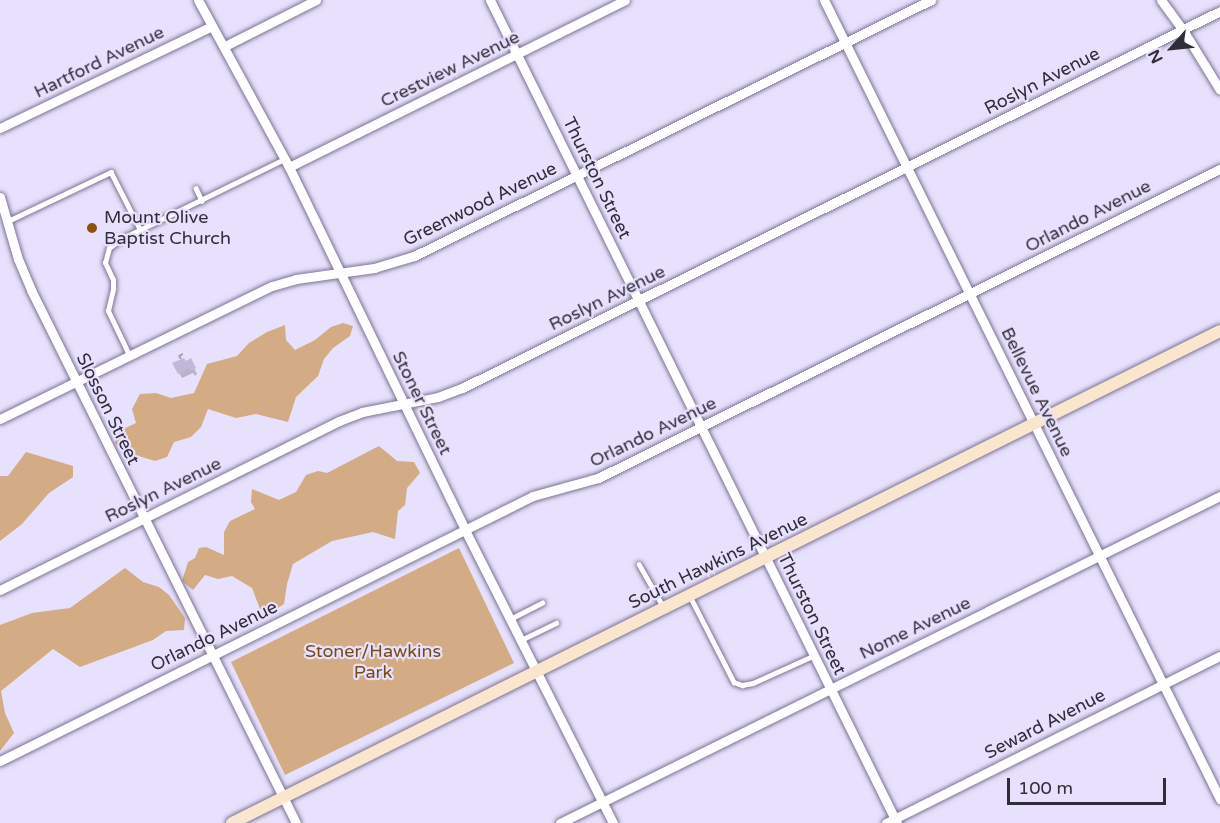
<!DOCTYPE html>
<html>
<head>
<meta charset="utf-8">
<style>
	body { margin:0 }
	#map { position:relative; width:1220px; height:823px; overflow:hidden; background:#e8e1fd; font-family:"Varela Round",sans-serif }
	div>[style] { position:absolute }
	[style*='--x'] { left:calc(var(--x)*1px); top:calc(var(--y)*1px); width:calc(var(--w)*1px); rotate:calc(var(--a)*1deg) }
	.green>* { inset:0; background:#d3ab84 }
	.shadow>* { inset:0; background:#0003 }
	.building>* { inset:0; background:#c0b7d9 }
	.path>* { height:2px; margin-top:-1px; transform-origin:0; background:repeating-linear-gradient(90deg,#a8a2b9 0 4.5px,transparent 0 9px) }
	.roads { filter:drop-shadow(0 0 2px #7c7493) drop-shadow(0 0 2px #7c7493) }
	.lane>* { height:4.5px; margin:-2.25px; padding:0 2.25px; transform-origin:2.25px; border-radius:2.25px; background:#fff }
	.street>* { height:9px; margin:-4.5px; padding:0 4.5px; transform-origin:4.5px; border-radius:4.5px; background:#fff }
	.secondary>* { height:12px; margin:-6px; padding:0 6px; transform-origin:6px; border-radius:6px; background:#fae5ce }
	.dots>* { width:16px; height:16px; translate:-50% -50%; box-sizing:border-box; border:3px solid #e8e1fd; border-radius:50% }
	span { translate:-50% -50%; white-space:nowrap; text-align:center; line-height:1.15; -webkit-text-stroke:4.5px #e8e1fd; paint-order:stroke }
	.street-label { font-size:18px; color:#302d3a }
	.poi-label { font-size:18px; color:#302d3a }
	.left { translate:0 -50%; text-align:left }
	.park-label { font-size:18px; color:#784a13 }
	.north { position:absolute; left:1142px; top:18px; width:60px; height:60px; -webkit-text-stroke:4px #e8e1fd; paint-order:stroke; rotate:243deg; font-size:16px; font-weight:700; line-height:24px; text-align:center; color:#302d3a }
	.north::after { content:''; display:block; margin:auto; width:21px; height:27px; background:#302d3a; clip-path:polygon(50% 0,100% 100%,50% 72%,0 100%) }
	.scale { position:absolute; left:1007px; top:778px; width:159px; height:27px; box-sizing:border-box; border:3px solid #302d3a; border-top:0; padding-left:8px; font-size:18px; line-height:21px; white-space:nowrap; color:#302d3a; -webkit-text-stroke:4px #e8e1fd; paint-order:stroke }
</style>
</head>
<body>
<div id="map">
	<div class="green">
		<div style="clip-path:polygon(343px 323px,353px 326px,350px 336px,333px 348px,324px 359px,318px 376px,296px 397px,288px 422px,256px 414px,236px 418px,208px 409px,201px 427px,191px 437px,174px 442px,167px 457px,155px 461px,122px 451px,115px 443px,119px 431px,136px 423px,132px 409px,140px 394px,156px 393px,171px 398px,194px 393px,207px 364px,237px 356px,249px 343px,267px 332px,285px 325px,286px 340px,295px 350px,315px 340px,331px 327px)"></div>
		<div style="clip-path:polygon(379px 446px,397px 461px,414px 462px,420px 473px,407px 488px,405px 505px,398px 511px,395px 539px,373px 532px,332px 541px,293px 564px,287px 584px,284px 604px,269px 614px,260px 609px,252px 588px,232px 576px,218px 579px,205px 575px,193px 590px,182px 581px,188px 562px,195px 558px,199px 548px,206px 547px,224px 555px,224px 532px,230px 521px,255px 509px,251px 502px,252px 489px,279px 500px,296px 492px,306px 475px,318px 471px,327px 473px)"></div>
		<div style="clip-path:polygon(26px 452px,73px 466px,73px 477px,49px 493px,22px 524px,0 541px,0 476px,8px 476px)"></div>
		<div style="clip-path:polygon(459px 548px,514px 663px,285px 775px,231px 662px)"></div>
		<div style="clip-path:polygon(125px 568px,143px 582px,159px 587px,169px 595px,185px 618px,184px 630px,166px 631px,153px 640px,80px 667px,53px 649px,1px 691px,5px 713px,14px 733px,0 751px,0 625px,32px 613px,70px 608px)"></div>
	</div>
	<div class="shadow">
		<div style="clip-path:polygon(190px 360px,197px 374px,195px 376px,193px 373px,182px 378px,174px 364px)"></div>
	</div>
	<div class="building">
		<div style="clip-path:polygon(184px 358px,186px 361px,191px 358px,196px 368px,190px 371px,189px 368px,178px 374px,172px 363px)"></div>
	</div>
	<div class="path">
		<div style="--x:181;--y:359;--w:4;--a:-124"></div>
		<div style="--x:179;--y:356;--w:7;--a:-27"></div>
	</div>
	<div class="roads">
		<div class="lane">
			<div style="--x:196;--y:188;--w:14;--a:65"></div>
			<div style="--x:8;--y:221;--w:114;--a:-25.4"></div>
			<div style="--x:111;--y:172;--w:66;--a:63"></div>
			<div style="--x:129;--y:355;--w:49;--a:-115.5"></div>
			<div style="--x:108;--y:311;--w:23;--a:-77"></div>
			<div style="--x:113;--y:289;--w:9;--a:-90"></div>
			<div style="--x:113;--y:280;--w:19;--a:-115"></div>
			<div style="--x:105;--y:263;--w:16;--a:-75"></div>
			<div style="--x:109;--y:248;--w:15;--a:-37"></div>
			<div style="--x:121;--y:239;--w:182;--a:-26.1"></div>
			<div style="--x:639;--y:564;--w:48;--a:60.3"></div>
			<div style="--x:690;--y:596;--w:97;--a:62.9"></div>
			<div style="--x:734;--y:682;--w:9;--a:21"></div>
			<div style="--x:742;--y:685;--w:11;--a:-10"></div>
			<div style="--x:753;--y:683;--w:68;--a:-24.3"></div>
			<div style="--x:510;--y:619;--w:36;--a:-27"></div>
			<div style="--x:521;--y:640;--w:39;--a:-26"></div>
		</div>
		<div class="street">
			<div style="--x:198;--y:0;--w:190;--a:61.4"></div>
			<div style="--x:289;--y:167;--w:403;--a:64.1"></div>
			<div style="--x:465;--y:530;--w:328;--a:63.2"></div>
			<div style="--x:490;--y:0;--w:918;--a:63.69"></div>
			<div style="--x:824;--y:0;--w:892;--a:63.64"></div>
			<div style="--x:1161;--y:0;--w:37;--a:54"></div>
			<div style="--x:1183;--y:30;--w:70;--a:58.3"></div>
			<div style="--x:225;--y:46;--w:102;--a:-26.8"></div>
			<div style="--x:0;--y:128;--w:235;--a:-25.7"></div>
			<div style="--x:289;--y:167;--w:375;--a:-26.4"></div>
			<div style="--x:0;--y:197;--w:65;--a:73.8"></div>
			<div style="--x:18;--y:259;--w:34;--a:67"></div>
			<div style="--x:31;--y:290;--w:595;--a:63.56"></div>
			<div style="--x:0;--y:419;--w:303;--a:-26.1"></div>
			<div style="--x:272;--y:286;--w:25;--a:-16"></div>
			<div style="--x:296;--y:279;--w:79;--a:-8"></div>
			<div style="--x:374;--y:268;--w:42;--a:-16.7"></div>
			<div style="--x:414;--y:256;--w:577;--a:-26.34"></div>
			<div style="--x:0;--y:590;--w:379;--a:-26.5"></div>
			<div style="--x:339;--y:421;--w:25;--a:-21"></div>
			<div style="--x:362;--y:412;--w:77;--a:-11.2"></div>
			<div style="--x:438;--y:397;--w:26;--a:-21"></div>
			<div style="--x:462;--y:388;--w:847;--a:-26.44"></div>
			<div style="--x:0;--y:761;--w:595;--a:-26.44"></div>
			<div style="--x:533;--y:496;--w:67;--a:-15.5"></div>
			<div style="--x:598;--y:478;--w:695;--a:-26.42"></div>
			<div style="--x:560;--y:823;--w:737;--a:-26.36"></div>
			<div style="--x:886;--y:823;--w:373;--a:-26.6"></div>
		</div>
		<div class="secondary">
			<div style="--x:232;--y:823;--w:1104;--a:-26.47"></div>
		</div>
	</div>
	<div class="dots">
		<div style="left:92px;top:228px;background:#8a5305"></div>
	</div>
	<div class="street-label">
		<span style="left:99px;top:62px;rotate:-26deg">Hartford Avenue</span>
		<span style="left:450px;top:69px;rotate:-26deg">Crestview Avenue</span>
		<span style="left:1042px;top:81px;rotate:-27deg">Roslyn Avenue</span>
		<span style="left:597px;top:178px;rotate:64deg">Thurston Street</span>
		<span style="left:480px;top:204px;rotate:-26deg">Greenwood Avenue</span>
		<span style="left:1088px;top:216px;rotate:-27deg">Orlando Avenue</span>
		<span style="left:607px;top:298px;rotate:-26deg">Roslyn Avenue</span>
		<span style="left:1037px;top:392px;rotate:64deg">Bellevue Avenue</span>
		<span style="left:422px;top:403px;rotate:64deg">Stoner Street</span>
		<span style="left:108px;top:409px;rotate:64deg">Slosson Street</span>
		<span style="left:653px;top:432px;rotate:-26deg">Orlando Avenue</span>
		<span style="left:163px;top:490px;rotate:-26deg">Roslyn Avenue</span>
		<span style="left:718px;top:561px;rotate:-26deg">South Hawkins Avenue</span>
		<span style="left:812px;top:614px;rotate:64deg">Thurston Street</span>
		<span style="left:915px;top:628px;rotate:-26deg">Nome Avenue</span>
		<span style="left:214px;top:636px;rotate:-26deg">Orlando Avenue</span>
		<span style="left:1045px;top:724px;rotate:-27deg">Seward Avenue</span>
	</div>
	<div class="poi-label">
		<span class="left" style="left:104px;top:228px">Mount Olive<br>Baptist Church</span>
	</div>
	<div class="park-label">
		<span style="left:373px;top:662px">Stoner/Hawkins<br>Park</span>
	</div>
	<div class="north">N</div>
	<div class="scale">100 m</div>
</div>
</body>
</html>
